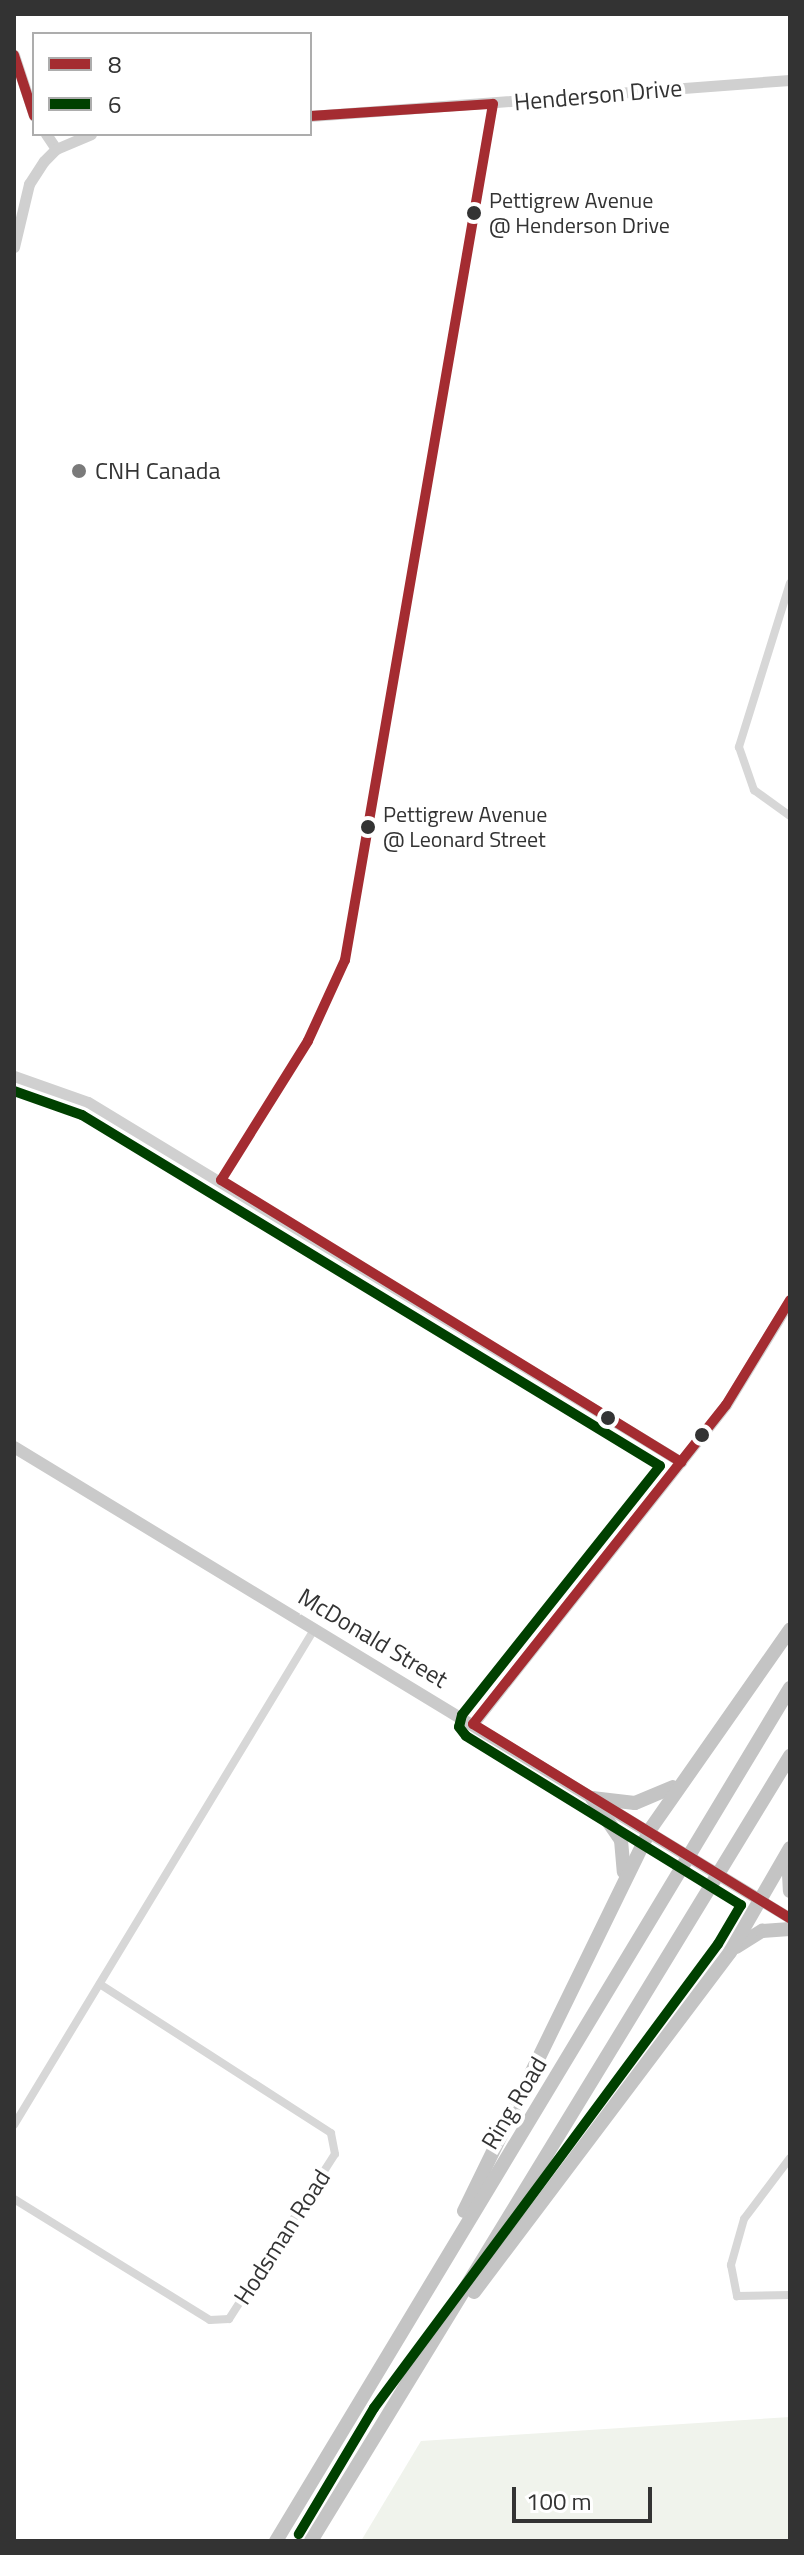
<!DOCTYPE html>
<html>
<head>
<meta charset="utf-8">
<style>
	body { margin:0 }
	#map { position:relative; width:804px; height:2555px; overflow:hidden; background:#fff; font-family:"Titillium Web",sans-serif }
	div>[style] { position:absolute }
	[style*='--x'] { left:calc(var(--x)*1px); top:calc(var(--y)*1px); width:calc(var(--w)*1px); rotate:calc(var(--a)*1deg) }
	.green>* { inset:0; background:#f0f3ec }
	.street>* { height:8px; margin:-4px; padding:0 4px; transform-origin:4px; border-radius:4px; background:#d7d7d7 }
	.secondary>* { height:11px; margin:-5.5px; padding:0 5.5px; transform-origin:5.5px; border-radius:5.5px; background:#d0d0d0 }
	.primary>* { height:12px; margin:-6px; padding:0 6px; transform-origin:6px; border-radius:6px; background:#cacaca }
	.highway>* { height:14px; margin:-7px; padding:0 7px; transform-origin:7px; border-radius:7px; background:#c4c4c4 }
	.bus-1>* { height:10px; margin:-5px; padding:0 5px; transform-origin:5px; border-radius:5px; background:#a42c31 }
	.bus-2>* { height:10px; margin:-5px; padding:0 5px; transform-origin:5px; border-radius:5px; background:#004000 }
	.dots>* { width:22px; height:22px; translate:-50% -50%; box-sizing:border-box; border:4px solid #fff; border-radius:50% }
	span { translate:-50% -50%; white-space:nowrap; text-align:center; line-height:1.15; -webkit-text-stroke:8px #fff; paint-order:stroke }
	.bus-label { font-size:22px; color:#333 }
	.left { translate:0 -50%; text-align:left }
	.street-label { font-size:24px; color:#333 }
	.poi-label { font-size:24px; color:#333 }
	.frame { position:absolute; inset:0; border:16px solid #333; pointer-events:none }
	.legend { position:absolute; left:32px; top:32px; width:280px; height:104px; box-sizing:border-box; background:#fff; border:2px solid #adadad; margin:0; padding:10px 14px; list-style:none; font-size:24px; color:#333 }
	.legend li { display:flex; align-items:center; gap:16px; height:40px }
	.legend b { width:40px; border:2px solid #adadad }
	.scale { position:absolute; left:512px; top:2487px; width:140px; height:36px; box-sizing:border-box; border:4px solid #333; border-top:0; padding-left:10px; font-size:24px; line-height:28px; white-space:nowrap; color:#333; -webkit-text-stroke:6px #fff; paint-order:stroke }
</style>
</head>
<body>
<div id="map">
	<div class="green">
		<div style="clip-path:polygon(790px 2417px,790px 2541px,361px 2541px,421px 2441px)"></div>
	</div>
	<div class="street">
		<div style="--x:790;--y:583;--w:172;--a:107.3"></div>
		<div style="--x:739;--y:747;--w:46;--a:70.8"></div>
		<div style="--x:754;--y:790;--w:44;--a:35.8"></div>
		<div style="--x:221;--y:1180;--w:164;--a:-58"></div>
		<div style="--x:308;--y:1041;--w:89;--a:-65.4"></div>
		<div style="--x:345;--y:960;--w:869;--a:-80.19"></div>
		<div style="--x:14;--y:2125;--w:581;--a:-58.8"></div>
		<div style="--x:790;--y:2158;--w:76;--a:127"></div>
		<div style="--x:744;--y:2219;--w:48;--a:105.8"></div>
		<div style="--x:731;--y:2265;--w:32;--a:79"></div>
		<div style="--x:737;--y:2296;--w:53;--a:-1.1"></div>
		<div style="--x:14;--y:2199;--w:230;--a:31.7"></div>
		<div style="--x:210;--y:2320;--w:19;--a:-3"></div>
		<div style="--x:229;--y:2319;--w:196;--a:-57.3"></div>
		<div style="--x:335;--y:2154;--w:21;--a:-101"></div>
		<div style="--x:331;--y:2133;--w:275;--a:-147.2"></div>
	</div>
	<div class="secondary">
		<div style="--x:14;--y:55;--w:64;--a:71.8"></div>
		<div style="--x:310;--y:116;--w:481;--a:-4.3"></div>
		<div style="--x:46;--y:134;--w:18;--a:56"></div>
		<div style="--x:14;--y:247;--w:65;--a:-76.6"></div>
		<div style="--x:29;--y:184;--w:27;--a:-57"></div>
		<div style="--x:44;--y:161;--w:17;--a:-45"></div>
		<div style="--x:56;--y:149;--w:38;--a:-23"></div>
		<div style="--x:14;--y:1076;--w:78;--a:19.4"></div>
		<div style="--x:88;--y:1102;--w:694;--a:31.26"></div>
		<div style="--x:473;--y:1724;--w:407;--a:-51.6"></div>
		<div style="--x:726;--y:1405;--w:123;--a:-58.6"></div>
		<div style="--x:760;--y:1900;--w:35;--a:31"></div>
	</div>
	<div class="primary">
		<div style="--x:14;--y:1447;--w:873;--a:31.27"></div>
	</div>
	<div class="highway">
		<div style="--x:592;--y:1798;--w:43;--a:6.6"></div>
		<div style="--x:635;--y:1803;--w:41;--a:-22.8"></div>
		<div style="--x:592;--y:1798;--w:51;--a:55.4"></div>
		<div style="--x:621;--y:1840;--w:32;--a:85"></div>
		<div style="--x:788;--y:1855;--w:36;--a:87"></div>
		<div style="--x:736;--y:1947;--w:31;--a:-32"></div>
		<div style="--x:762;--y:1931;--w:28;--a:-4"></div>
		<div style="--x:464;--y:2211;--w:423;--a:-64"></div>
		<div style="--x:649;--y:1831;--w:246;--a:-55"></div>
		<div style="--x:474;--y:2292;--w:426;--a:-53"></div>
		<div style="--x:730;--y:1952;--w:120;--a:-60"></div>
		<div style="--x:276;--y:2541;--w:996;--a:-58.93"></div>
		<div style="--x:311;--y:2541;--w:920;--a:-58.61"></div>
	</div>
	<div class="bus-1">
		<div style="--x:14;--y:55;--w:64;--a:71.8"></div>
		<div style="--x:310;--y:116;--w:183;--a:-3.8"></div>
		<div style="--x:493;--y:104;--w:869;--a:99.81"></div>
		<div style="--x:345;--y:960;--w:89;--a:114.6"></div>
		<div style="--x:308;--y:1041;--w:164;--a:122"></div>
		<div style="--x:221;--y:1180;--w:540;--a:31.51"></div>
		<div style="--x:473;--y:1724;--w:407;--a:-51.6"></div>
		<div style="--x:726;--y:1405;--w:123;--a:-58.6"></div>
		<div style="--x:473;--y:1724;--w:372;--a:31.5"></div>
	</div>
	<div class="bus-2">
		<div style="--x:14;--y:1091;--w:72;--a:19.4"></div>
		<div style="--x:82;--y:1115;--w:676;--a:31.27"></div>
		<div style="--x:660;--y:1466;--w:318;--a:128.5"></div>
		<div style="--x:462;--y:1715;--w:12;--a:104"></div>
		<div style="--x:459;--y:1727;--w:11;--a:52"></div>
		<div style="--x:466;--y:1736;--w:323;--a:31.6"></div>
		<div style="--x:741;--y:1905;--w:45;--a:120.5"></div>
		<div style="--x:718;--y:1944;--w:578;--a:126.55"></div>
		<div style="--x:374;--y:2408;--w:147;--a:120.8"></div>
	</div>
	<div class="dots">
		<div style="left:474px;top:213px;background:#333"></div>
		<div style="left:79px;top:471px;background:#7a7a7a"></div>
		<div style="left:368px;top:827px;background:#333"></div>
		<div style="left:608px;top:1418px;background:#333"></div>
		<div style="left:702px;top:1435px;background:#333"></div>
	</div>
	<div class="bus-label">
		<span class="left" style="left:489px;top:213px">Pettigrew Avenue<br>@ Henderson Drive</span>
		<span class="left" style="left:383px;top:827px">Pettigrew Avenue<br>@ Leonard Street</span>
	</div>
	<div class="street-label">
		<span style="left:598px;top:95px;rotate:-5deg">Henderson Drive</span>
		<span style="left:373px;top:1638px;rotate:31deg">McDonald Street</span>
		<span style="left:514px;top:2103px;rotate:-59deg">Ring Road</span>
		<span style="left:282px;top:2237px;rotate:-57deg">Hodsman Road</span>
	</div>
	<div class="poi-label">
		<span class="left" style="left:95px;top:471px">CNH Canada</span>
	</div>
	<div class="frame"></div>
	<ul class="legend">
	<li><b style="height:10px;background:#a42c31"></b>8</li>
	<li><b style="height:10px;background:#004000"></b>6</li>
	</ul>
	<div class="scale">100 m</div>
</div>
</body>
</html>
